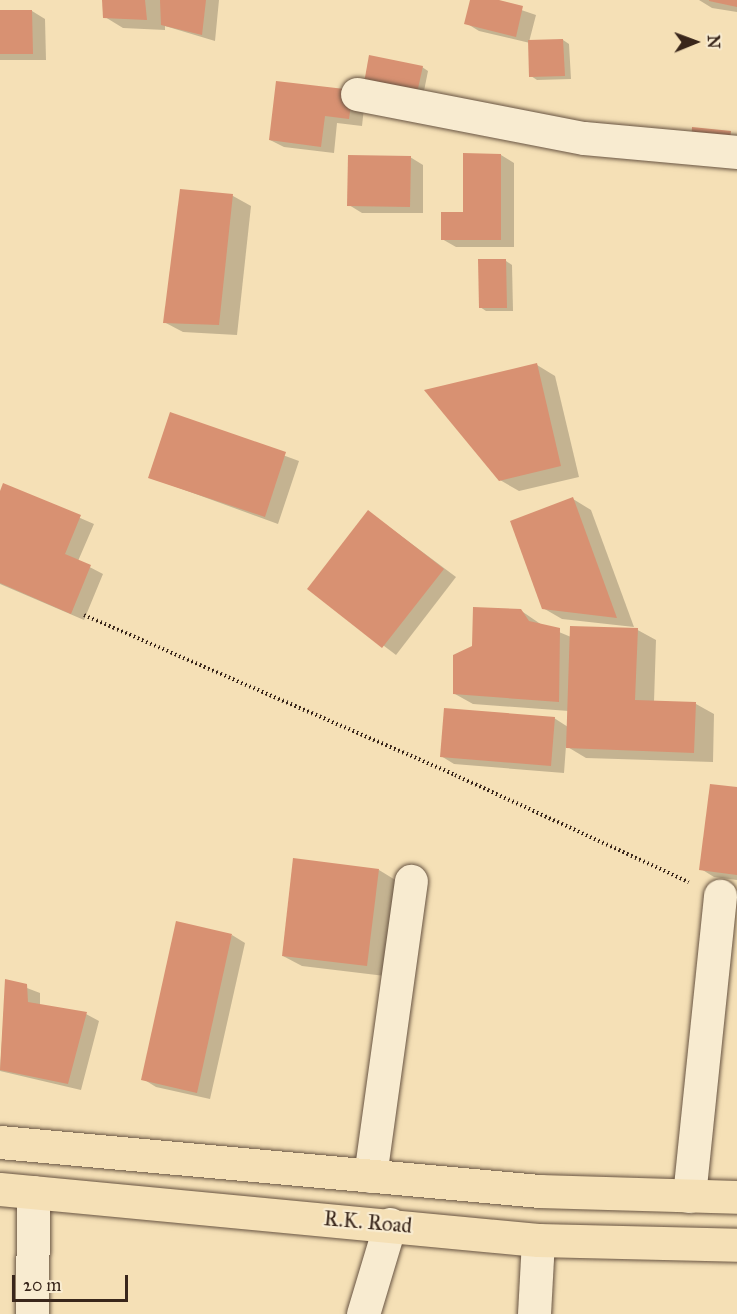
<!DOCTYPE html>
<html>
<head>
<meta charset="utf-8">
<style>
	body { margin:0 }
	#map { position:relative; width:737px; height:1314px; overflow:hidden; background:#f5e0b6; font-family:"IM FELL Great Primer",serif }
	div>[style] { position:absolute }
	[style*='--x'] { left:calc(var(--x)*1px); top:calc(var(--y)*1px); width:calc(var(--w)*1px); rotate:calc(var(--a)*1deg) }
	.shadow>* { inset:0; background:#0003 }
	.building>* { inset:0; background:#d89172 }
	.path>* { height:4px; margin-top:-2px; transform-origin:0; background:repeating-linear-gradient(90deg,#39261b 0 1.5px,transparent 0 4.5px) }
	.roads { filter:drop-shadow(0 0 2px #685442) drop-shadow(0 0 2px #685442) }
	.street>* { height:33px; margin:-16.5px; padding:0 16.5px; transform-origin:16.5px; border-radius:16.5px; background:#f8ebd0 }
	.highway>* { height:33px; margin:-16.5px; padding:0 16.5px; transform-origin:16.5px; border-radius:16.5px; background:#f5e0b6 }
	span { translate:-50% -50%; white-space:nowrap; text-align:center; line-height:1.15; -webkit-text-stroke:4.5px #f8ebd0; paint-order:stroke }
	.street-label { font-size:21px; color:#39261b }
	.north { position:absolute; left:665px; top:12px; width:60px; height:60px; -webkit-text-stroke:4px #f8ebd0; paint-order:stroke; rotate:89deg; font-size:16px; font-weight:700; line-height:24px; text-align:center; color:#39261b }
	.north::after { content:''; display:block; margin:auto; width:21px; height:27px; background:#39261b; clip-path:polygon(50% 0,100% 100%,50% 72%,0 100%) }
	.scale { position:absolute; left:12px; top:1275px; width:116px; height:27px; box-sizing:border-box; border:3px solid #39261b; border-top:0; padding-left:8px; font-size:18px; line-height:21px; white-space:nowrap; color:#39261b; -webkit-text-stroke:4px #f8ebd0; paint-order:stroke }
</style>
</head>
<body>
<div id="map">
	<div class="shadow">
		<div style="clip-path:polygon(104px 0,219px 0,215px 41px,165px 26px,165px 30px,123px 28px,105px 17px)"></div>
		<div style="clip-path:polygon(471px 0,492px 0,536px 15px,529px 42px,563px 40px,569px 44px,571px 79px,537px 80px,531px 76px,530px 43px,479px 31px,466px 23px)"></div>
		<div style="clip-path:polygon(699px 0,737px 0,737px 12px,712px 8px)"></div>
		<div style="clip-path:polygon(32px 11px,45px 19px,46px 60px,0 60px,0 12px)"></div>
		<div style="clip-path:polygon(422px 67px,428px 71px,423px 96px,372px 86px)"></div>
		<div style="clip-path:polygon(352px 92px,365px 99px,362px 126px,337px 123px,334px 153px,284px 147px,270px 140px)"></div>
		<div style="clip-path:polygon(501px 155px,514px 163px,514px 247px,456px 247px,442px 239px,464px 214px)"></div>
		<div style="clip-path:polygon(410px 157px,423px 165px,423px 213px,362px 213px,349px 205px)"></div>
		<div style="clip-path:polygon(182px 191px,233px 196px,251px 206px,237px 335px,183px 332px,164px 322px)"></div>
		<div style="clip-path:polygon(506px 261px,512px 265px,513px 311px,486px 311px,480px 307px)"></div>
		<div style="clip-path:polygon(537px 365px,555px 376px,579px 477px,519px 491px,500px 480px)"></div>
		<div style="clip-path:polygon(171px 414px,299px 461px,278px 524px,149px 477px)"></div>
		<div style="clip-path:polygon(4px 485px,94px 524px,78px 561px,103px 574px,84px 620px,0 584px,0 495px)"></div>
		<div style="clip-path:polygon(573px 499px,591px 510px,634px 627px,562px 619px,543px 608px)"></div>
		<div style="clip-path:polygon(369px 512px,456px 577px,396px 655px,309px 589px)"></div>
		<div style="clip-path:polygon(520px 610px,542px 625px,571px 637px,634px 628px,656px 640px,654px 702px,696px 704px,714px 714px,713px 762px,586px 758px,566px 746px,564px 773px,454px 764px,441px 756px,554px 718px,568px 727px,569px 711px,473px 704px,455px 694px,473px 647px)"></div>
		<div style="clip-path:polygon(737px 789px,737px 880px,714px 877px,701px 869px)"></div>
		<div style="clip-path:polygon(379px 870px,397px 881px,385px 976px,302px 966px,283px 956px)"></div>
		<div style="clip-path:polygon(232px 935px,245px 943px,210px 1099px,156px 1087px,143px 1079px)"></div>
		<div style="clip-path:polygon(6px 980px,40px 993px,40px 1006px,86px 1014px,99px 1021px,81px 1090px,0 1071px)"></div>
	</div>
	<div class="building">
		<div style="clip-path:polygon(102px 0,145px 0,147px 20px,103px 18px)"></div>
		<div style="clip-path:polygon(160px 0,206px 0,202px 35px,161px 25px)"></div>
		<div style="clip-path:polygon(470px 0,499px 0,523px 6px,516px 37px,464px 24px)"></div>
		<div style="clip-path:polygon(709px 0,737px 0,737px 7px,709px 1px)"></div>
		<div style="clip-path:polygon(0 10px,32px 10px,33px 54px,0 54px)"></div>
		<div style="clip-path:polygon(563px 39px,565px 76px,529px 77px,528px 40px)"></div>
		<div style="clip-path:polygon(369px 55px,423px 66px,417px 93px,364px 83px)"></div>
		<div style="clip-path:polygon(276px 81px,353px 90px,349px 119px,325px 116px,321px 147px,269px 140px)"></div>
		<div style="clip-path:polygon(692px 127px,731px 131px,729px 149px,691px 146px)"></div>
		<div style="clip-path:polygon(463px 153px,501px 154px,501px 240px,441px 240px,441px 212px,463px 212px)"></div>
		<div style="clip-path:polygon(348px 155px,411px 156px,410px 207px,347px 206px)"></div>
		<div style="clip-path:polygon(180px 189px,233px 194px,219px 325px,163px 323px)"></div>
		<div style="clip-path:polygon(478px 259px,506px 259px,507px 308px,479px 308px)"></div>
		<div style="clip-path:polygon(537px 363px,561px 466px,499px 481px,424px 390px)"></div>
		<div style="clip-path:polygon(170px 412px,286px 452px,265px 517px,148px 478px)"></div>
		<div style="clip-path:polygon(3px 483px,81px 515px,65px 554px,91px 565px,71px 614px,0 583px,0 491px)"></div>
		<div style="clip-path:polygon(573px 497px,617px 618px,542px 609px,510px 521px)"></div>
		<div style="clip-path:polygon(368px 510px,444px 569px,382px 648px,307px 589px)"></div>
		<div style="clip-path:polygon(473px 607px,521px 609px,529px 621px,560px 628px,559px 702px,453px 694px,453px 655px,472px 646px)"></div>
		<div style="clip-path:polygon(570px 626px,638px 628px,635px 700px,696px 702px,694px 753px,566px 748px)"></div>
		<div style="clip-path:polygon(444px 708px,555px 717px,551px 766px,440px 757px)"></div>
		<div style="clip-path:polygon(710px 784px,737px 787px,737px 875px,699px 870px)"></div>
		<div style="clip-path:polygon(293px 858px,379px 869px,367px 966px,282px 956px)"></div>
		<div style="clip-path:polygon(176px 921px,232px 934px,197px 1093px,141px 1080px)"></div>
		<div style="clip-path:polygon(5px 979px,27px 984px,28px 1002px,87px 1012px,68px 1084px,0 1070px)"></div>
	</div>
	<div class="path">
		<div style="--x:84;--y:615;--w:404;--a:23.3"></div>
		<div style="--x:455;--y:775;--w:257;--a:24.6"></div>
	</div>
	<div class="roads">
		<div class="street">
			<div style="--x:357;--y:94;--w:231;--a:11"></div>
			<div style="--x:584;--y:138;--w:154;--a:5.2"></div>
			<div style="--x:370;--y:1176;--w:298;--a:-82.1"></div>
			<div style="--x:689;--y:1196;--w:302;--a:-84.1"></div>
			<div style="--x:32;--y:1314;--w:122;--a:-89.5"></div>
			<div style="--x:363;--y:1314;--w:94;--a:-73.3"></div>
			<div style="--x:534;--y:1314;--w:74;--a:-86.9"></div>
		</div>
		<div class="highway">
			<div style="--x:0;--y:1142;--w:541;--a:5.19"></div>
			<div style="--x:539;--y:1191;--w:198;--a:1.7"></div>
			<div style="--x:0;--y:1189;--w:540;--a:5.42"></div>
			<div style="--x:538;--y:1240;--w:199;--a:1.4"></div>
		</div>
	</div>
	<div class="street-label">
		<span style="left:368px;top:1222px;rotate:5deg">R.K. Road</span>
	</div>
	<div class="north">N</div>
	<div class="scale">20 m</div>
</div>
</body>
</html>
